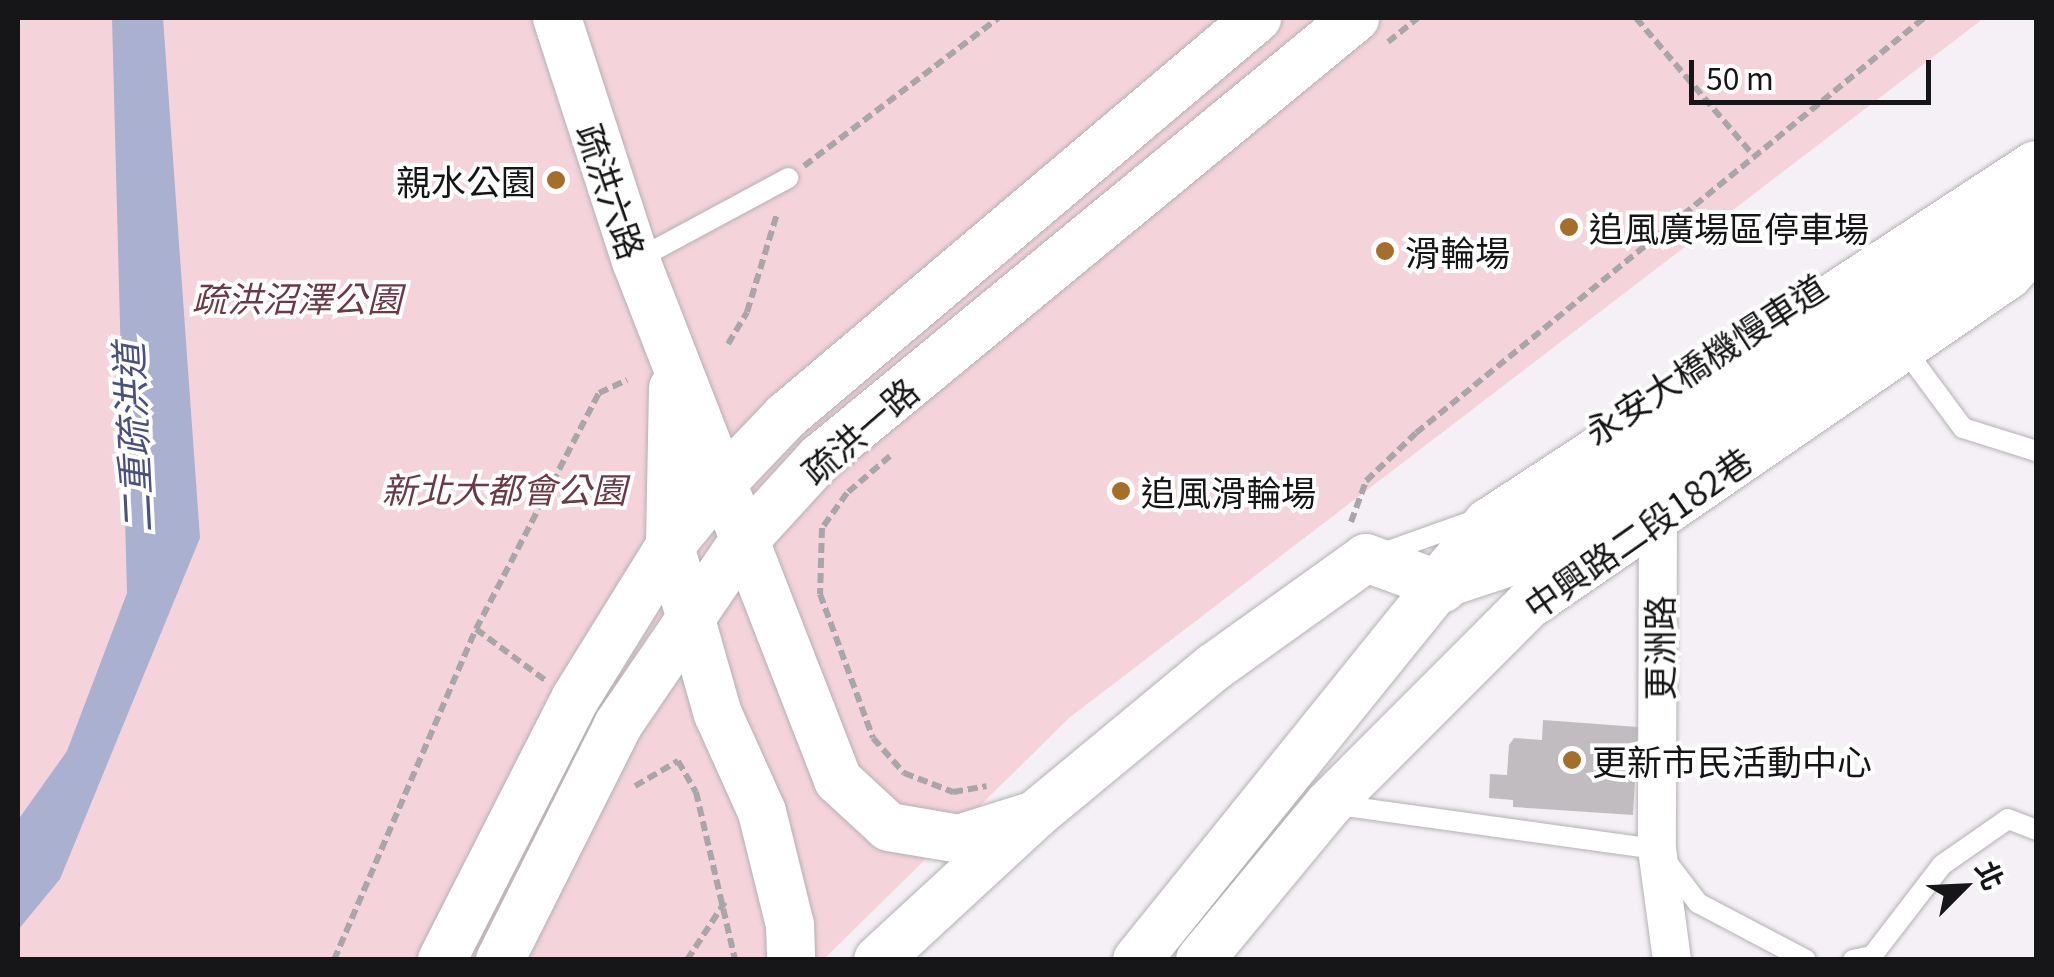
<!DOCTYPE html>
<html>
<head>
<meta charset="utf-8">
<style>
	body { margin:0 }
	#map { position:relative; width:2054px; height:977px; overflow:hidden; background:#f4f0f5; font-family:Georgia,"Noto Sans TC",serif }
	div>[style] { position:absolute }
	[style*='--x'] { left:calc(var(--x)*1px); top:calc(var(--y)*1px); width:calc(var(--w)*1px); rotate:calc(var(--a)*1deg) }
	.green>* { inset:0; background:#f5d3db }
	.water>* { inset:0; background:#aab0cf }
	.building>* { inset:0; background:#c1bcbf }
	.path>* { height:6px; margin-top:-3px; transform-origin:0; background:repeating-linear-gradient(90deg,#a8a6a9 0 10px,transparent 0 15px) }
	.roads { filter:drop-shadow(0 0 2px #b4b0b4) drop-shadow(0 0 2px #b4b0b4) }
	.service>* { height:20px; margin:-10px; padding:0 10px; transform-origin:10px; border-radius:10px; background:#fff }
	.minor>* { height:38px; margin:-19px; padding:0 19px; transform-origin:19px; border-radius:19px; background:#fff }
	.tertiary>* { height:48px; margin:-24px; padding:0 24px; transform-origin:24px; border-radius:24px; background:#fff }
	.secondary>* { height:55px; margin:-27.5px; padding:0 27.5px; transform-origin:27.5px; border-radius:27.5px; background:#fff }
	.dots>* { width:28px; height:28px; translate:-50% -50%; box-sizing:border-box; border:5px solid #fff; border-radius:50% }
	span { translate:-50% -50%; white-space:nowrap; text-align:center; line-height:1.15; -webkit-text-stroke:8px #fff; paint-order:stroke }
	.poi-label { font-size:35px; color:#161517 }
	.right { translate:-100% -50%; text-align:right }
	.left { translate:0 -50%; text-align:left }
	.street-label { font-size:35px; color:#161517 }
	.park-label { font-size:35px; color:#6c3948; font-style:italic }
	.water-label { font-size:38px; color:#4b517f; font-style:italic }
	.frame { position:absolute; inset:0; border:20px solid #161517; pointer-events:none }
	.north { position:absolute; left:1914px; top:837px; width:100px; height:100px; -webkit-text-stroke:8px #fff; paint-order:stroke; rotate:66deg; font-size:28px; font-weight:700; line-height:40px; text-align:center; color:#161517 }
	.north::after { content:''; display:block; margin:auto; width:35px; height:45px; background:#161517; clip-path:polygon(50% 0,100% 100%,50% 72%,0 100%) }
	.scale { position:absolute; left:1689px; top:60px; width:242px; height:45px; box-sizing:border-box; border:5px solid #161517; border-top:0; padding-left:12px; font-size:30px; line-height:35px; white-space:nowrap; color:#161517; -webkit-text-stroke:8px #fff; paint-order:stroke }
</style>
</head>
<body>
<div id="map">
	<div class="green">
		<div style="clip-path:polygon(18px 18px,1984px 18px,1069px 718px,823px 960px,18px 959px)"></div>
	</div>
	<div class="water">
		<div style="clip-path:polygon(112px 18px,163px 18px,200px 538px,60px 879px,18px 930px,18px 820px,67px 751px,127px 593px)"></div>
	</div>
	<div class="building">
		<div style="clip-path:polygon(1543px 720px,1638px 727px,1633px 815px,1513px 807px,1513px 800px,1489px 798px,1490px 774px,1507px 775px,1509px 745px,1514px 738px,1542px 740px)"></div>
	</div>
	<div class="path">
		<div style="--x:1636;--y:18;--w:180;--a:49.5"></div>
		<div style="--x:1388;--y:42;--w:38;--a:-39"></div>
		<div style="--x:804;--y:166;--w:244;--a:-37.3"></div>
		<div style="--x:728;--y:344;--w:37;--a:-59"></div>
		<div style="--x:747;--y:312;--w:102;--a:-73"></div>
		<div style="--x:890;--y:456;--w:57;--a:139.3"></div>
		<div style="--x:847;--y:493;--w:43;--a:125.5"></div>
		<div style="--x:822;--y:528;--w:66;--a:91.7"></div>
		<div style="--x:820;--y:594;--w:153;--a:69.8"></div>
		<div style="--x:873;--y:738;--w:47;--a:48.5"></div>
		<div style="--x:904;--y:773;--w:53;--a:21.2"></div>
		<div style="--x:953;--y:792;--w:34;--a:-10"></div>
		<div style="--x:1351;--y:522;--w:44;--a:-69.9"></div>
		<div style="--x:1366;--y:481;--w:69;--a:-43.8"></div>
		<div style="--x:1416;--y:433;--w:656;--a:-39.25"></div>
		<div style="--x:476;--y:629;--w:86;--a:36.5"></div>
		<div style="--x:635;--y:786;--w:50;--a:-30.2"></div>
		<div style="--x:678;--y:761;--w:36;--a:60"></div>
		<div style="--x:696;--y:792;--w:172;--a:76.9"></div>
		<div style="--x:334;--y:960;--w:360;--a:-66.8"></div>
		<div style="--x:476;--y:629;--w:266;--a:-62.5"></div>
		<div style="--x:599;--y:393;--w:31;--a:-25"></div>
		<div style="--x:687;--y:960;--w:69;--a:-56.8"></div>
	</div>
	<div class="roads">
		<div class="service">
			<div style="--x:636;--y:260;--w:173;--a:-28.3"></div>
			<div style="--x:1903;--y:347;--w:101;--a:53.5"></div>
			<div style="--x:1963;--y:428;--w:77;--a:17.5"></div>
			<div style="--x:1377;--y:555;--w:96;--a:-19.6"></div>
			<div style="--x:1331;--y:804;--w:329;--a:7.9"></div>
			<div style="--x:1657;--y:849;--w:68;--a:52.8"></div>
			<div style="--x:1698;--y:903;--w:122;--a:27.8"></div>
			<div style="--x:1853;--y:960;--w:19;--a:-12"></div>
			<div style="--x:1872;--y:956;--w:115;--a:-52.4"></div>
			<div style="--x:1942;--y:865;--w:80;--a:-34.9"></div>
			<div style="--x:2008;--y:819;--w:30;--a:21"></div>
		</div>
		<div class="minor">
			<div style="--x:1658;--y:515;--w:334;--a:90.2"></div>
			<div style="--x:1657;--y:849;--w:112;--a:82.3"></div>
		</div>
		<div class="tertiary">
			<div style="--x:557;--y:18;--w:256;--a:72"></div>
			<div style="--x:636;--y:261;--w:557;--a:68.73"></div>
			<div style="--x:838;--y:780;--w:69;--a:42.7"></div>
			<div style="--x:889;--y:827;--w:71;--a:9.7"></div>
			<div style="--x:959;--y:839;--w:80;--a:-17.5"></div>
			<div style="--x:673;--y:388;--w:158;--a:91.1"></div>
			<div style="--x:670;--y:546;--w:175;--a:74.1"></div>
			<div style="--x:718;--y:714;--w:107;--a:65.8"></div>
			<div style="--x:762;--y:812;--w:116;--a:76.1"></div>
			<div style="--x:790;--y:925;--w:35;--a:88"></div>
			<div style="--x:442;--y:960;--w:293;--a:-63"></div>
			<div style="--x:575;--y:699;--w:180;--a:-58.2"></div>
			<div style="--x:670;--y:546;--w:80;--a:-50.6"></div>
			<div style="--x:721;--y:484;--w:94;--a:-46.3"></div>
			<div style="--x:786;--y:416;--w:617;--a:-40.2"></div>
			<div style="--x:500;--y:960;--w:263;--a:-63.3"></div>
			<div style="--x:618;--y:725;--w:222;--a:-55.7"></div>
			<div style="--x:743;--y:542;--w:114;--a:-47.5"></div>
			<div style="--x:820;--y:458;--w:693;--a:-39.43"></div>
			<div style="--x:878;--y:960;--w:214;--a:-42.7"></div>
			<div style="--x:1035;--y:815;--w:232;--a:-39.6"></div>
			<div style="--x:1214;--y:667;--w:187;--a:-35.6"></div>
			<div style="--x:1366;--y:558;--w:79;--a:20"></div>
			<div style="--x:1137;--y:960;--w:482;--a:-51.1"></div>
			<div style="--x:1440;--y:585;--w:73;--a:-18.4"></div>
			<div style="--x:1509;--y:562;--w:628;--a:-32.98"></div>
			<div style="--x:1200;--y:960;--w:202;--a:-50.4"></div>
			<div style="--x:1329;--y:804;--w:281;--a:-45"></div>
			<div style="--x:1528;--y:605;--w:582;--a:-34.51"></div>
			<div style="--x:2008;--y:275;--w:42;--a:-47.9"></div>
		</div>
		<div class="secondary">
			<div style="--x:1440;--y:585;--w:78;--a:-50.2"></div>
			<div style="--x:1490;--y:525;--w:652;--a:-33.18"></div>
		</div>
	</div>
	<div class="dots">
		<div style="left:556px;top:180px;background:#a66e2b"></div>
		<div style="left:1569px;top:227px;background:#a66e2b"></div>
		<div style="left:1385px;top:251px;background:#a66e2b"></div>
		<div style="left:1121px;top:491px;background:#a66e2b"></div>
		<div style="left:1572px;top:760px;background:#a66e2b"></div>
	</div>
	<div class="poi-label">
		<span class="right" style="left:536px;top:180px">親水公園</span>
		<span class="left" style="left:1589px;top:227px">追風廣場區停車場</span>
		<span class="left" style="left:1405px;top:251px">滑輪場</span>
		<span class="left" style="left:1141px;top:491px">追風滑輪場</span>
		<span class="left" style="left:1592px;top:760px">更新市民活動中心</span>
	</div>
	<div class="street-label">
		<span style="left:612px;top:191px;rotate:71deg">疏洪六路</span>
		<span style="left:1705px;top:358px;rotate:-33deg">永安大橋機慢車道</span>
		<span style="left:859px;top:430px;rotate:-41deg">疏洪一路</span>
		<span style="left:1637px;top:532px;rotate:-35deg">中興路二段182巷</span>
		<span style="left:1658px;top:648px;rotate:-90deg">更洲路</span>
	</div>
	<div class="park-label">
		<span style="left:297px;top:297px">疏洪沼澤公園</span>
		<span style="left:504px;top:488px">新北大都會公園</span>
	</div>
	<div class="water-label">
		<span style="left:131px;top:438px;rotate:-93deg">二重疏洪道</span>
	</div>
	<div class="frame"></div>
	<div class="north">北</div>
	<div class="scale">50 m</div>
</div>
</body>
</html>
